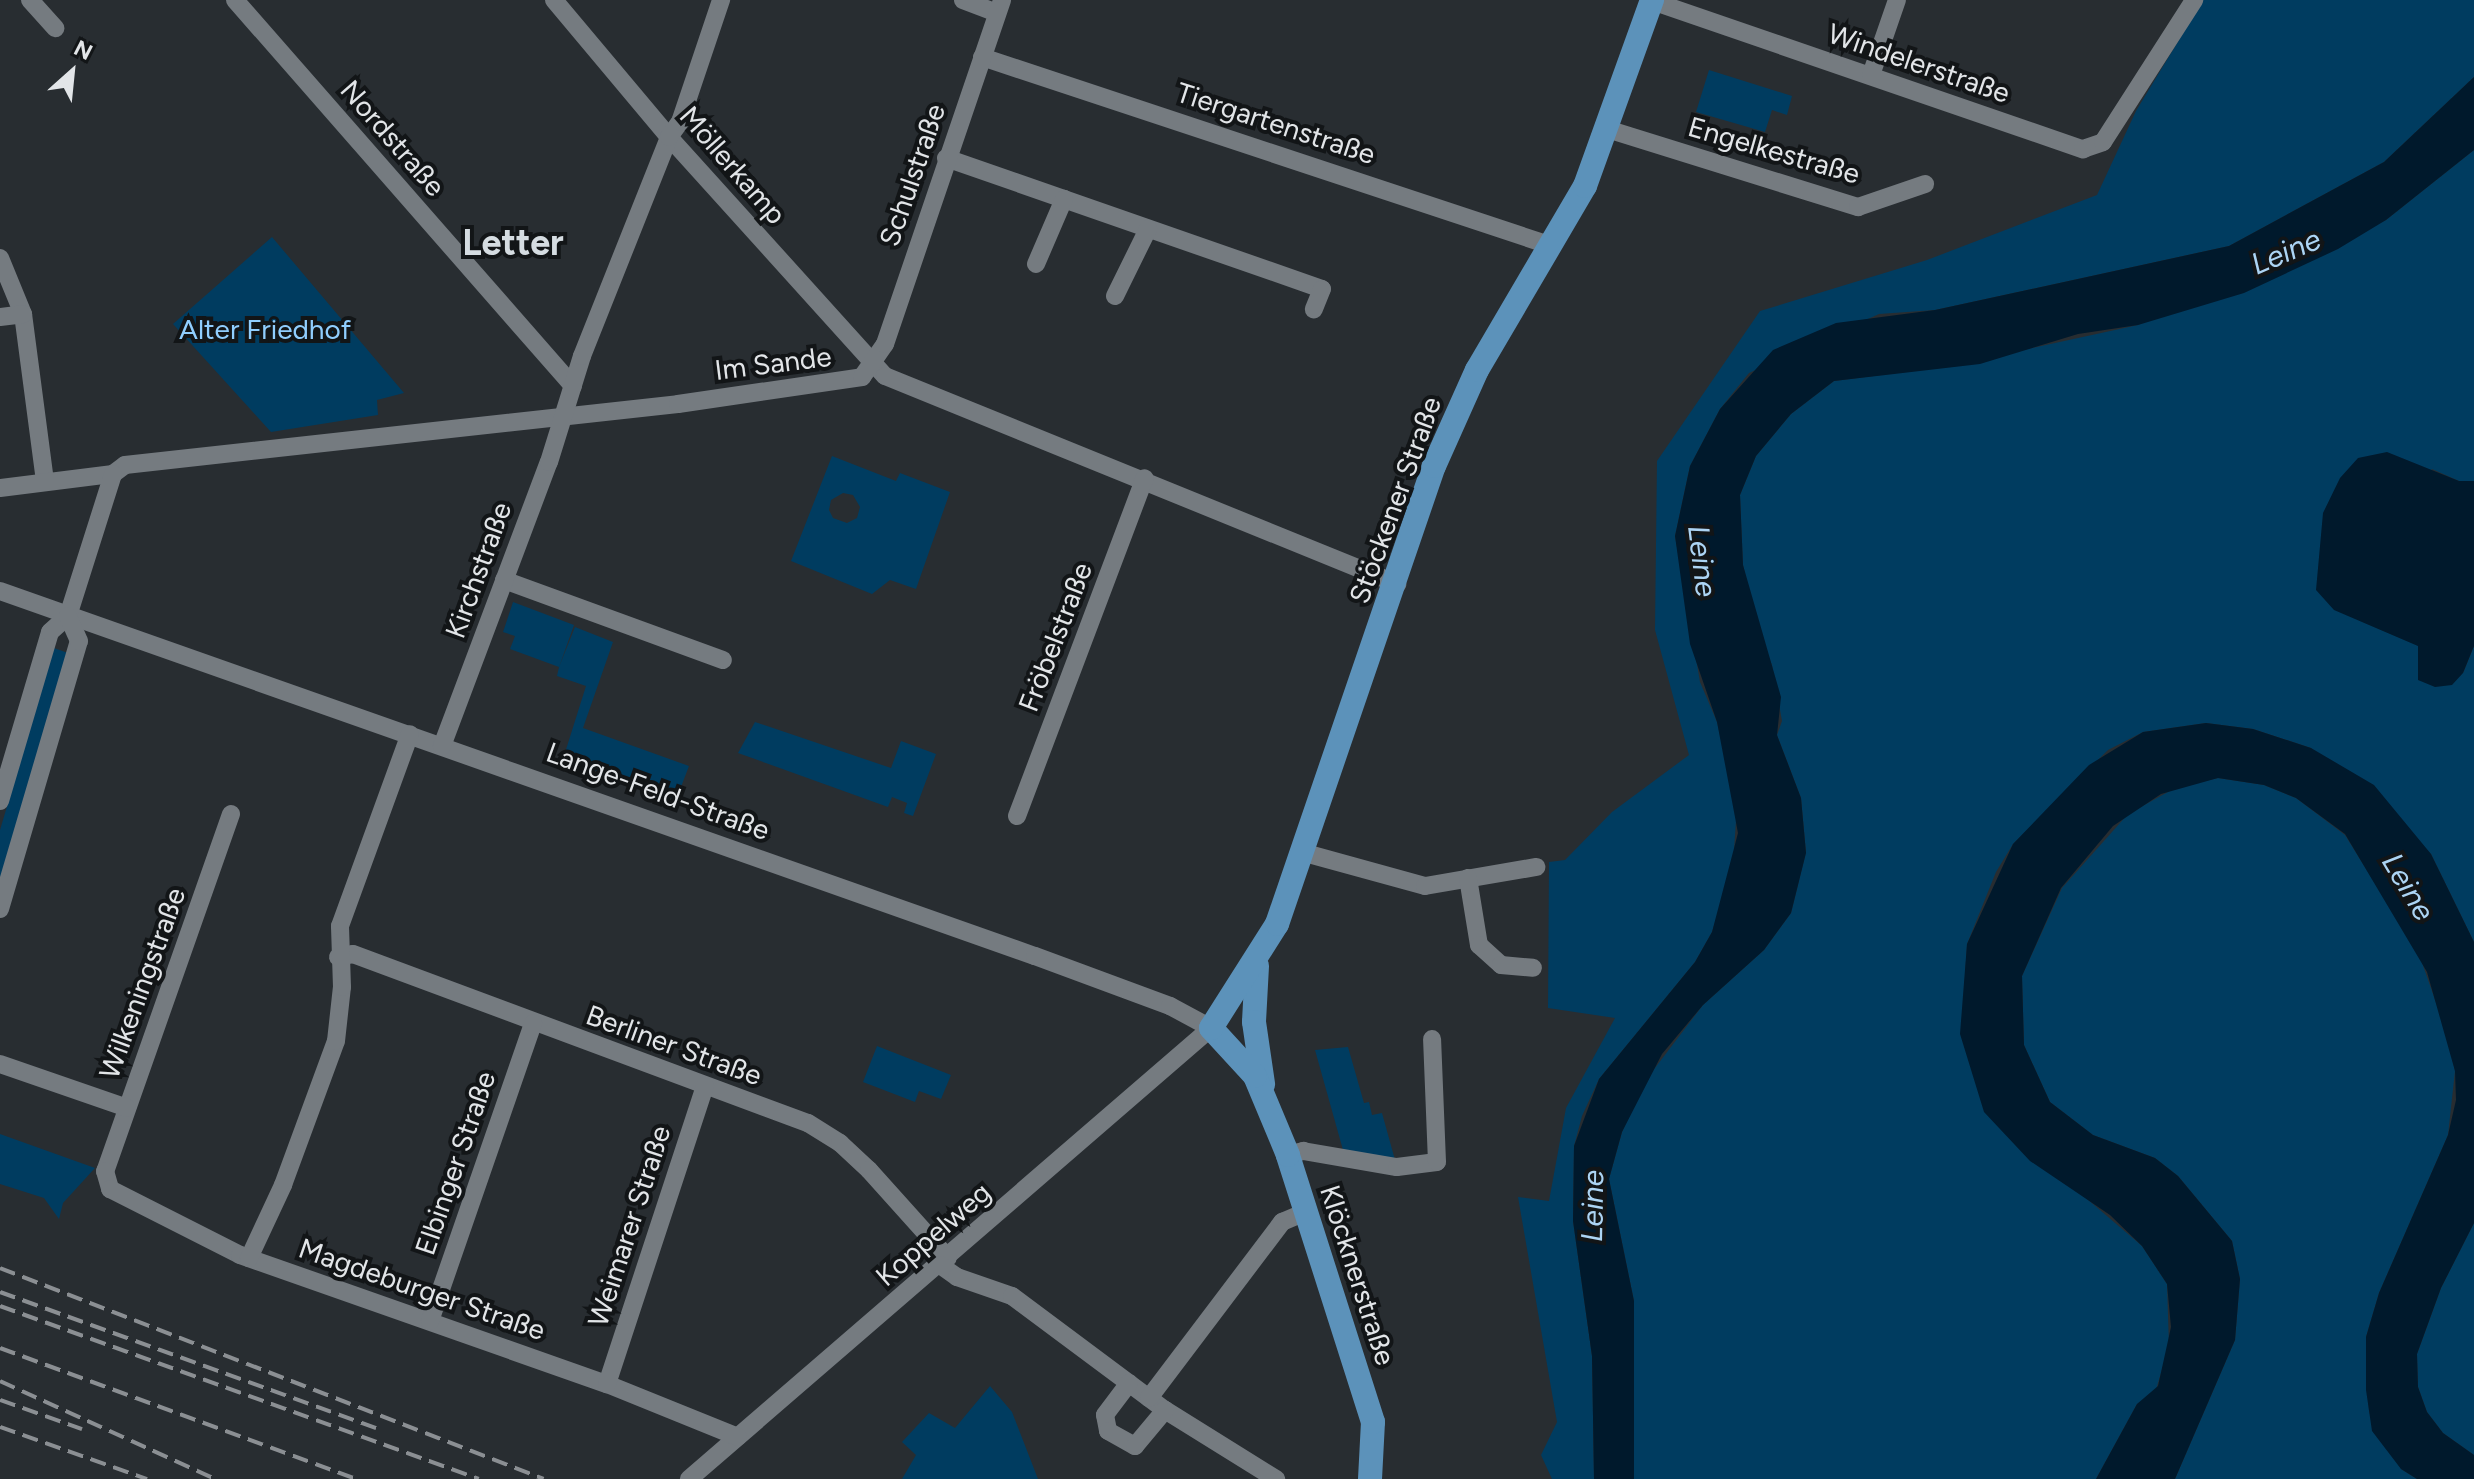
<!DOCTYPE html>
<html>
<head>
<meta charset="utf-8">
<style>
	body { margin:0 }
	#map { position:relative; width:2474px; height:1479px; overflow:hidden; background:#282d31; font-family:Figtree,sans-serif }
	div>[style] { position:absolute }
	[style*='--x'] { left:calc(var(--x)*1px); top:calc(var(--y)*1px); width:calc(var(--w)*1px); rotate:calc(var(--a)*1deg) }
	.green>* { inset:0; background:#003c60 }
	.water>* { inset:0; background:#00192c }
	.minor>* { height:18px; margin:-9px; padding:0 9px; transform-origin:9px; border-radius:9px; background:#757b80 }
	.major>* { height:24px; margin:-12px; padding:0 12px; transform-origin:12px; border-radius:12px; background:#5c92ba }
	.rail>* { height:4px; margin-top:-2px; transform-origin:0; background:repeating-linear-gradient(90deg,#8b8f93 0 16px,transparent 0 24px) }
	span { translate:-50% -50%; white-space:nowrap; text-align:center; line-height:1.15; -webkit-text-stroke:8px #121517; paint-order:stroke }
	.street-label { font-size:28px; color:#e2e5e8 }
	.park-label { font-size:28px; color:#90cefe }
	.water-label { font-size:30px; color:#acd4f4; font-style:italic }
	.district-label { font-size:36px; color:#d5dce1; font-weight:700 }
	.north { position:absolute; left:32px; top:32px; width:80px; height:80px; -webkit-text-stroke:6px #121517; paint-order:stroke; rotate:27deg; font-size:22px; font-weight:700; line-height:32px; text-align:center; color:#e2e5e8 }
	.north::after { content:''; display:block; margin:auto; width:28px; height:36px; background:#e2e5e8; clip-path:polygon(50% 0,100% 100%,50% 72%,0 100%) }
</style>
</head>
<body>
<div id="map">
	<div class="green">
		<div style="clip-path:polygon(2203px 0,2474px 0,2474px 77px,2384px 162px,2229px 246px,1935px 310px,1879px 314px,1749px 373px,1720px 409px,1690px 466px,1675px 536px,1700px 682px,1717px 722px,1737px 806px,1733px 865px,1712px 932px,1695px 962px,1599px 1079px,1582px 1116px,1574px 1146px,1573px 1221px,1592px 1356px,1594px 1479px,1552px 1479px,1541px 1455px,1557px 1422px,1518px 1197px,1549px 1201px,1566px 1108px,1615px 1018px,1548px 1008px,1549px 862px,1565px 860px,1612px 812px,1689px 755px,1655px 630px,1657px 461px,1760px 311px,1927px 260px,2097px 195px,2136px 111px)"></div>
		<div style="clip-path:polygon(1709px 70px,1792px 96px,1787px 115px,1772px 110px,1765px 132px,1696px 112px)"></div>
		<div style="clip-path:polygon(2474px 150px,2474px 481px,2459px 481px,2432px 469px,2363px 622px,2419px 646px,2418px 680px,2463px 673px,2474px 646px,2474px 942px,2431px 854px,2311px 748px,2253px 729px,2206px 723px,2143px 732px,2108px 750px,2013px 844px,1996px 872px,1967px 944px,1963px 1010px,2073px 1187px,2142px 1246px,2167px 1284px,2169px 1346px,2155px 1393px,2137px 1404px,2096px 1479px,1634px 1479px,1634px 1301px,1609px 1179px,1622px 1132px,1645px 1081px,1703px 1005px,1764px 950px,1791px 913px,1806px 852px,1801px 798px,1777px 735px,1782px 721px,1772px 665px,1761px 640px,1743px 565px,1740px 495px,1756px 456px,1791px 414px,1834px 381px,1944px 367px,2138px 325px,2386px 220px)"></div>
		<div style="clip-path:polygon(272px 237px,404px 393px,377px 400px,378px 415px,271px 432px,173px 324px)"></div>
		<div style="clip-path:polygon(evenodd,832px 456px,896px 481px,900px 473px,950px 492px,916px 589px,890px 580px,872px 594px,791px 561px,832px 456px,843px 493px,853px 495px,860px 507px,857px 518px,847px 523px,833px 518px,829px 510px,831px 500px,843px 493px)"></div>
		<div style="clip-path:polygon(513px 602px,574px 625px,559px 667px,575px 627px,613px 642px,583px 728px,689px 766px,676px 800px,563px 759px,586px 686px,557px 676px,559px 667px,510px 649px,515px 636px,503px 632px)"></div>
		<div style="clip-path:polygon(54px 648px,68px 653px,0 881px,0 830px)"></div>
		<div style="clip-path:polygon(755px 722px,891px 768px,901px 741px,936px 754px,913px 816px,904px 813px,907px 803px,892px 797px,888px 807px,738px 753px)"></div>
		<div style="clip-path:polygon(2218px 778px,2264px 785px,2296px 798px,2345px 835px,2419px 954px,2447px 1034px,2455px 1071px,2448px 1135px,2379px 1293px,2366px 1337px,2369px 1412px,2401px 1469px,2417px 1479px,2175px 1479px,2235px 1340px,2240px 1279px,2232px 1241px,2178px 1176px,2155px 1158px,2093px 1135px,2050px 1102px,2024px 1045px,2022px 976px,2062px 888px,2128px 814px,2177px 787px)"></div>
		<div style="clip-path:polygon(877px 1046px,951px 1075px,941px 1099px,919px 1091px,915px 1102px,863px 1082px)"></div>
		<div style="clip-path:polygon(1348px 1047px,1364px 1103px,1369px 1102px,1372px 1115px,1382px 1113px,1395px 1160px,1343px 1150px,1315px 1050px)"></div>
		<div style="clip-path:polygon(0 1134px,95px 1168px,63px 1203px,59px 1219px,44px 1198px,0 1184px)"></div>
		<div style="clip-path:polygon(2474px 1223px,2474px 1455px,2443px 1433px,2427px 1412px,2418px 1387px,2417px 1354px,2441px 1288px)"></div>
		<div style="clip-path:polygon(990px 1386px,1012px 1412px,1038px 1479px,902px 1479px,916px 1455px,902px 1442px,929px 1413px,955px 1428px)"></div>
	</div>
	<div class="water">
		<div style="clip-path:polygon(2474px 77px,2474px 150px,2386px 220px,2338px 249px,2244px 293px,2138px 325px,2078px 334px,1980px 364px,1834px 381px,1791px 414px,1756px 456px,1740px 495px,1743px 565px,1781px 697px,1777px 735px,1801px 798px,1806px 853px,1791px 913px,1764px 950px,1703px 1005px,1662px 1054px,1622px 1132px,1609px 1179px,1634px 1301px,1634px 1479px,1594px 1479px,1592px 1356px,1573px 1221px,1574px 1146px,1599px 1079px,1695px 962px,1712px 932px,1738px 833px,1717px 722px,1690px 644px,1675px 536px,1690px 466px,1720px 409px,1773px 350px,1836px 323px,1935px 310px,2229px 246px,2384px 162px)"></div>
		<div style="clip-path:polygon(2387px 452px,2459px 481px,2474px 481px,2474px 646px,2463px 673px,2452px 685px,2435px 687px,2418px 680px,2418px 646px,2334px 610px,2316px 590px,2323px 513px,2340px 478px,2358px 458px)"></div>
		<div style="clip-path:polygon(2206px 723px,2253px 729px,2311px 748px,2374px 785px,2431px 854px,2474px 942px,2474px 1223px,2441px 1288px,2417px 1354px,2418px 1387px,2427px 1412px,2443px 1433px,2474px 1455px,2474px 1479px,2417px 1479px,2401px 1469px,2372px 1431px,2366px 1390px,2366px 1337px,2379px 1293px,2448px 1135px,2456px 1100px,2455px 1071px,2427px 972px,2345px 834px,2296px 798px,2264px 785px,2218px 778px,2161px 794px,2113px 826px,2061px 888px,2022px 976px,2024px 1045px,2050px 1102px,2093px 1135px,2155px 1158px,2178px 1176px,2232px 1241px,2240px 1279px,2235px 1340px,2175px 1479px,2096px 1479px,2137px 1404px,2158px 1386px,2171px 1327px,2167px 1284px,2142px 1246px,2110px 1215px,2030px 1161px,1984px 1112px,1960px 1034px,1967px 944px,2013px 844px,2089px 765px,2143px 732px)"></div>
	</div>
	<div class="minor">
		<div style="--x:30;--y:0;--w:38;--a:48"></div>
		<div style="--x:235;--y:0;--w:513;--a:48.79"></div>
		<div style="--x:554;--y:0;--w:179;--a:50"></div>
		<div style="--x:669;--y:137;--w:322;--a:47.9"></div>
		<div style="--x:885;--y:376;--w:553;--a:22.11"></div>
		<div style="--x:963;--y:0;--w:36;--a:21"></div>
		<div style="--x:1652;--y:1;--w:456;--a:19"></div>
		<div style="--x:2083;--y:149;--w:21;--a:-19"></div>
		<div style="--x:2103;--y:142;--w:169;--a:-57.3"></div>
		<div style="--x:982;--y:57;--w:601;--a:18.34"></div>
		<div style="--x:1871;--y:75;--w:79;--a:-70.9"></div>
		<div style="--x:1607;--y:129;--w:263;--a:17.3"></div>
		<div style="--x:1858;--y:207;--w:71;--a:-18.9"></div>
		<div style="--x:946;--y:158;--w:398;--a:19.2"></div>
		<div style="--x:1322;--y:289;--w:22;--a:112"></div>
		<div style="--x:0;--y:258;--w:61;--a:67.7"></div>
		<div style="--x:23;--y:314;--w:169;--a:82.5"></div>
		<div style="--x:1036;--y:264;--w:71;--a:-66.7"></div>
		<div style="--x:1115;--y:296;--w:75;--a:-63.8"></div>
		<div style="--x:0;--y:317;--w:23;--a:-7"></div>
		<div style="--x:0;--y:488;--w:114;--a:-7.1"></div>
		<div style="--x:113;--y:474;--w:15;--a:-37"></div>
		<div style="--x:125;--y:465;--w:556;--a:-6.29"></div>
		<div style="--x:678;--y:404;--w:186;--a:-8.3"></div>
		<div style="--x:862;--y:377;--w:40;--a:-55.1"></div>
		<div style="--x:885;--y:344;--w:363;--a:-71.2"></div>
		<div style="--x:504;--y:580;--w:233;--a:20.1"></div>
		<div style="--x:0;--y:591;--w:1097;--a:19.43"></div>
		<div style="--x:1035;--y:956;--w:144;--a:20.3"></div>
		<div style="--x:1170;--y:1006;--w:47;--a:28.2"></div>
		<div style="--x:1211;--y:1028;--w:690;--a:139.17"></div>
		<div style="--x:442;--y:746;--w:303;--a:-69.4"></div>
		<div style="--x:549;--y:462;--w:111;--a:-72.7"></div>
		<div style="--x:582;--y:356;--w:236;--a:-68.3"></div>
		<div style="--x:669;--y:137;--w:19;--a:-54"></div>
		<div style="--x:680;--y:122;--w:129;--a:-71.4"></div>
		<div style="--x:0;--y:801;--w:176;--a:-73.5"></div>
		<div style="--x:50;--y:632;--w:24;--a:-42"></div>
		<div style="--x:68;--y:616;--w:149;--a:-72.4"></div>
		<div style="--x:231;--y:814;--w:379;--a:109.4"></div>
		<div style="--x:105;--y:1171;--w:19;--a:74"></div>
		<div style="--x:110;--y:1189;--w:146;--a:26.9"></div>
		<div style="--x:240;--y:1255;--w:389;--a:19.4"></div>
		<div style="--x:607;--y:1384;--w:141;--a:22"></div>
		<div style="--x:1017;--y:816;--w:361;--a:-69.3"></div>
		<div style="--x:1305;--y:853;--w:124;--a:15.4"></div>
		<div style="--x:1425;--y:886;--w:113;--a:-9.7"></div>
		<div style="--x:1468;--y:878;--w:68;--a:80.7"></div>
		<div style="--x:1479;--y:945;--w:30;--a:42"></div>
		<div style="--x:1501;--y:965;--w:32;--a:5"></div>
		<div style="--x:0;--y:909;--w:279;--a:-73.6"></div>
		<div style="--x:79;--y:641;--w:27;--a:-114"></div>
		<div style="--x:338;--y:957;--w:15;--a:-11"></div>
		<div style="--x:353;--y:954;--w:485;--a:20.4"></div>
		<div style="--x:808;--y:1123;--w:38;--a:32"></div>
		<div style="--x:840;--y:1143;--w:40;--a:43"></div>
		<div style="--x:869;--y:1170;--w:118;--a:48.1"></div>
		<div style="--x:0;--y:1064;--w:134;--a:19.1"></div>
		<div style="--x:1288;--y:1155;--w:16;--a:-15"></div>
		<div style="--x:1303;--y:1151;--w:95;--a:9.7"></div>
		<div style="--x:1397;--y:1167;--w:40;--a:-7.1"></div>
		<div style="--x:1437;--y:1162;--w:123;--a:-92.3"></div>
		<div style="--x:249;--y:1258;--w:81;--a:-65"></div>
		<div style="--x:283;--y:1185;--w:153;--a:-69.8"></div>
		<div style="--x:336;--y:1041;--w:54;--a:-83.7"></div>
		<div style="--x:342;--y:987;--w:61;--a:-91.9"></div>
		<div style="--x:340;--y:926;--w:204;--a:-70"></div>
		<div style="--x:940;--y:1265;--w:21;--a:35"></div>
		<div style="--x:957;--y:1277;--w:58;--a:19.1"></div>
		<div style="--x:1012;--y:1296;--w:191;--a:36.7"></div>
		<div style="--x:1165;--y:1410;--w:131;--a:31.9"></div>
		<div style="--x:430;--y:1321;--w:315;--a:-70.9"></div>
		<div style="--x:1129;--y:1383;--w:40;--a:127"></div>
		<div style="--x:1105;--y:1415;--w:16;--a:79"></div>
		<div style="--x:1108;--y:1431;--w:31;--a:29"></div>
		<div style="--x:1135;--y:1446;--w:47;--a:-50.2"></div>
		<div style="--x:607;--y:1384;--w:314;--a:-71.8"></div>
		<div style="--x:1149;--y:1398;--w:221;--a:-52.9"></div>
		<div style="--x:1282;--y:1222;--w:25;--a:-23"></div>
	</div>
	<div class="major">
		<div style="--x:1257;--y:966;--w:56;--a:93.1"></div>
		<div style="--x:1254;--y:1022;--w:63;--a:81.7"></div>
		<div style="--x:1370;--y:1479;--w:57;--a:-87"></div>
		<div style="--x:1373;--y:1422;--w:280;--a:-107.7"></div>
		<div style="--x:1288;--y:1155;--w:86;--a:-112.7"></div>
		<div style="--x:1255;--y:1076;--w:65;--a:-132.5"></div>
		<div style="--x:1211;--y:1028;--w:123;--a:-57.6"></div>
		<div style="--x:1277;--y:924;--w:484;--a:-71.1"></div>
		<div style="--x:1434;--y:466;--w:105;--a:-65.9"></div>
		<div style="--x:1477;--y:370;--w:213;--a:-59.6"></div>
		<div style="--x:1585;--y:186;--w:198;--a:-70.2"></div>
	</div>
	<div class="rail">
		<div style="--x:0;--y:1268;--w:583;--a:21.2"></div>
		<div style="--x:0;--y:1292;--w:400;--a:19.9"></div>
		<div style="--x:0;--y:1306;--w:509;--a:19.86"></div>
		<div style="--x:0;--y:1348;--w:380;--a:20.2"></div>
		<div style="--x:0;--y:1381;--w:236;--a:24.5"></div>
		<div style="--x:0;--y:1400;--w:87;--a:19.5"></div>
		<div style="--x:0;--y:1427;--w:156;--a:19.5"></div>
	</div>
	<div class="street-label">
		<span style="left:1919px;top:63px;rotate:19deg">Windelerstraße</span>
		<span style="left:1276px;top:123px;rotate:18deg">Tiergartenstraße</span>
		<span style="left:393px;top:138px;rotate:49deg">Nordstraße</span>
		<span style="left:1774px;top:150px;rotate:16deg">Engelkestraße</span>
		<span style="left:733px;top:165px;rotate:49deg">Möllerkamp</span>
		<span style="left:912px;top:175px;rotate:-71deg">Schulstraße</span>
		<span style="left:773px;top:363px;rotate:-7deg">Im Sande</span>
		<span style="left:1395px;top:500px;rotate:-70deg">Stöckener Straße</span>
		<span style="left:478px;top:570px;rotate:-70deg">Kirchstraße</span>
		<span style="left:1055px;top:637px;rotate:-69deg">Fröbelstraße</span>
		<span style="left:658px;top:791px;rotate:20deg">Lange-Feld-Straße</span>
		<span style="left:142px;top:983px;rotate:-70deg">Wilkeningstraße</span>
		<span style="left:674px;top:1045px;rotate:20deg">Berliner Straße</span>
		<span style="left:455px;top:1163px;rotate:-71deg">Elbinger Straße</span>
		<span style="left:629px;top:1226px;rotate:-72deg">Weimarer Straße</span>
		<span style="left:933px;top:1234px;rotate:-41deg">Koppelweg</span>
		<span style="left:1358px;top:1275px;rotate:72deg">Klöcknerstraße</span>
		<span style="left:422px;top:1289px;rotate:19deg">Magdeburger Straße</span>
	</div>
	<div class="park-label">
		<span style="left:265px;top:329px">Alter Friedhof</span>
	</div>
	<div class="water-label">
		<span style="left:2286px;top:252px;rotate:-23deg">Leine</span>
		<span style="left:1702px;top:561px;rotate:83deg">Leine</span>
		<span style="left:2408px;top:887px;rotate:59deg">Leine</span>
		<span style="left:1593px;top:1206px;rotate:-89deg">Leine</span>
	</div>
	<div class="district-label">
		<span style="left:513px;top:243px">Letter</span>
	</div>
	<div class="north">N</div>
</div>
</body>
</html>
